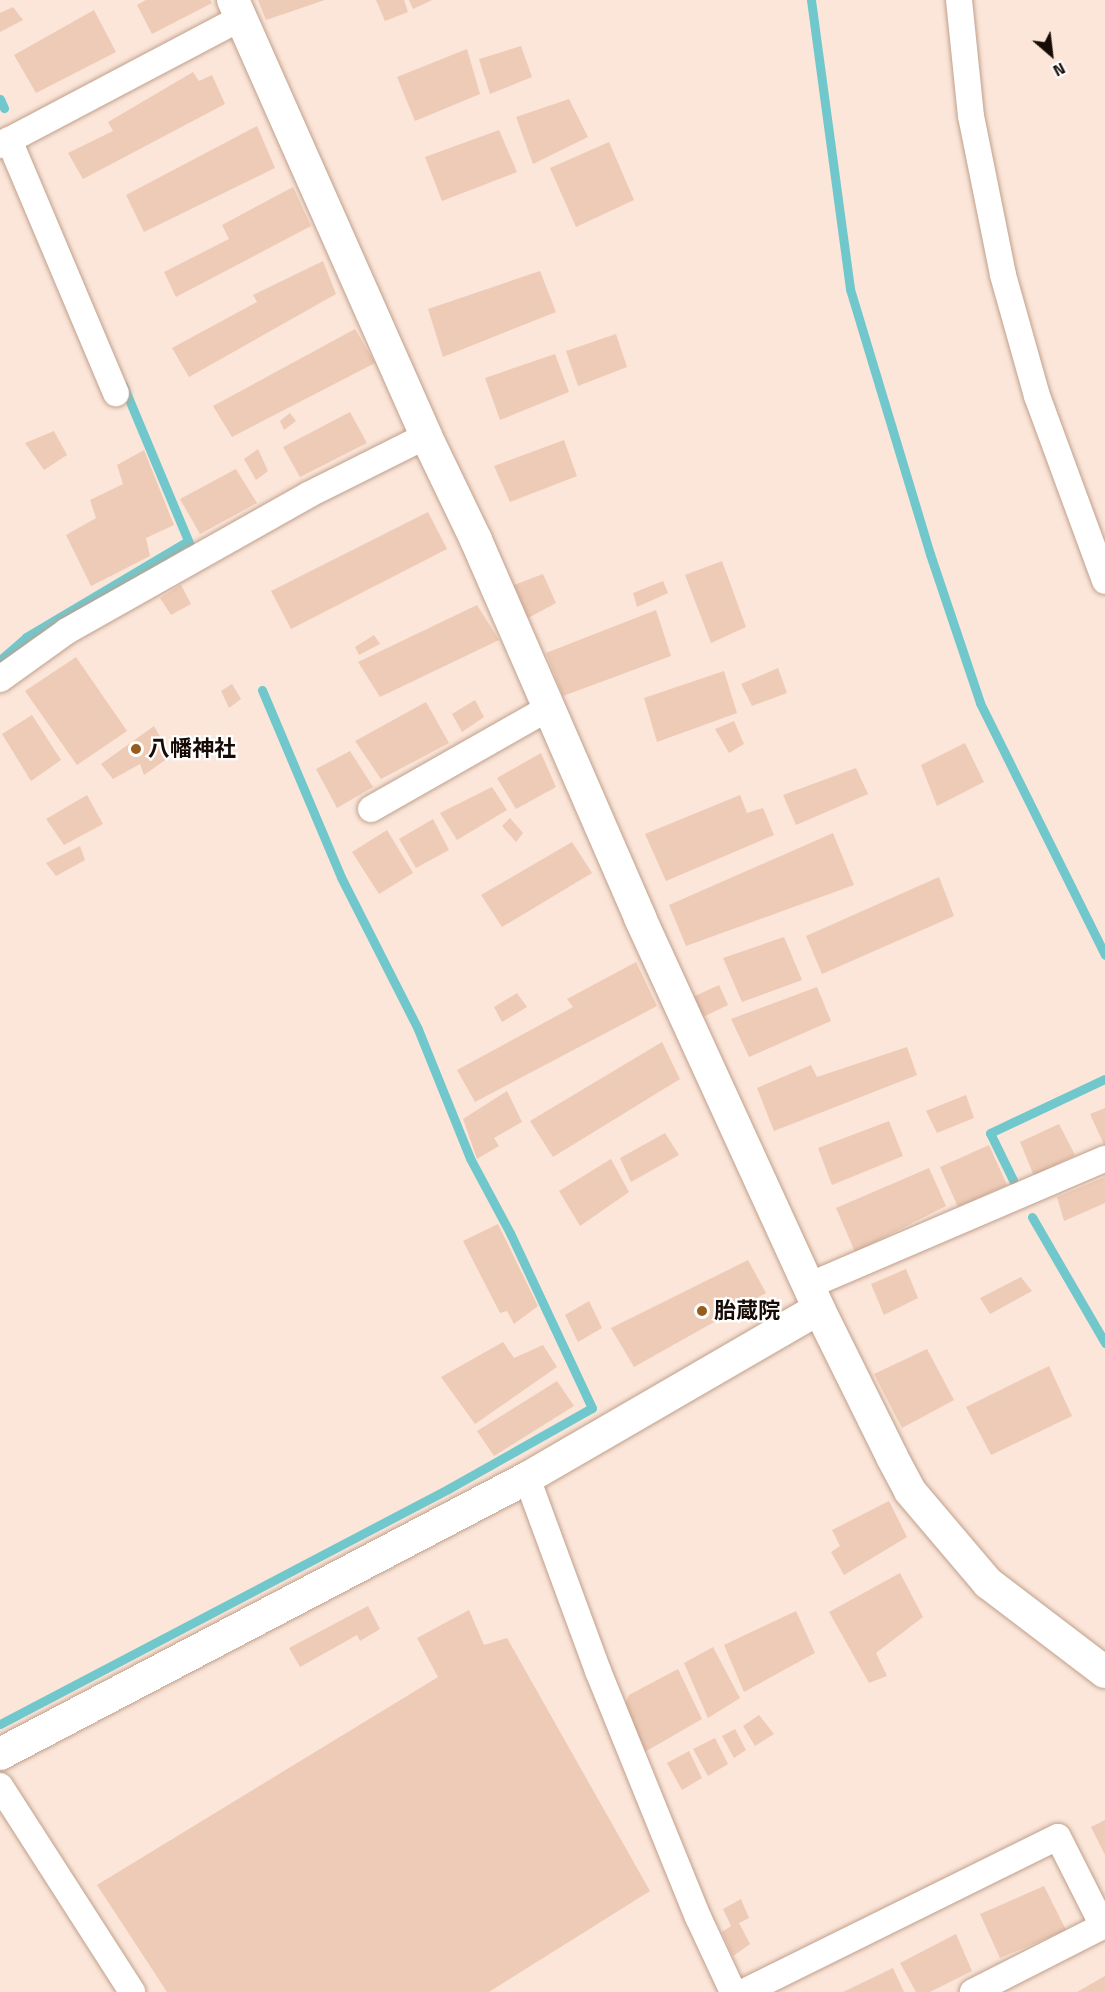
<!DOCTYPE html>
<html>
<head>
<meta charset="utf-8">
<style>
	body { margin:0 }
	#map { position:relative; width:1105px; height:1992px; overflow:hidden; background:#fbe6d9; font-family:"Titillium Web","Noto Sans JP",sans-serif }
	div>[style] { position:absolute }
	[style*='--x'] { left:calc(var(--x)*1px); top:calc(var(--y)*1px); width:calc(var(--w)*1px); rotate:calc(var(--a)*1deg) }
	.stream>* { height:9px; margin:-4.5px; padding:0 4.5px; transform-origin:4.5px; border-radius:4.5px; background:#71c8cc }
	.building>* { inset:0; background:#eecbb6 }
	.roads { filter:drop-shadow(0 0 2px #c09f8b) drop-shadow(0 0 2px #c09f8b) }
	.minor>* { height:26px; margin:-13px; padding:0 13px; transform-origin:13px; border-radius:13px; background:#fff }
	.tertiary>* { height:32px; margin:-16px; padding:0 16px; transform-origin:16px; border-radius:16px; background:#fff }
	.dots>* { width:16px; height:16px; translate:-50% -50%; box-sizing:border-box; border:3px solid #fff; border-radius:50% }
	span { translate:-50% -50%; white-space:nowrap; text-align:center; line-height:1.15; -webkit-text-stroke:4.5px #fff; paint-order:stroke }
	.poi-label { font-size:22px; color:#160b05; font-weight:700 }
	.left { translate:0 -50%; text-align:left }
	.north { position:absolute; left:1021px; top:24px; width:60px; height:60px; -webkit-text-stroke:4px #fff; paint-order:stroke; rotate:152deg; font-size:16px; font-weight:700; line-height:24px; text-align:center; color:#160b05 }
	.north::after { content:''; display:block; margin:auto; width:21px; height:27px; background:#160b05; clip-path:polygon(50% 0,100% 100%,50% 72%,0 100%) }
</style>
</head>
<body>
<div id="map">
	<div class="stream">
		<div style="--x:811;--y:0;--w:292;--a:82.3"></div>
		<div style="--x:850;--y:289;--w:277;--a:73.2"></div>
		<div style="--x:930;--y:554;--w:157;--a:71.4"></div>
		<div style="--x:980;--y:703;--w:281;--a:63.6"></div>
		<div style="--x:0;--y:99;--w:10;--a:66"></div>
		<div style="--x:123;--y:385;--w:173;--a:67.3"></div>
		<div style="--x:0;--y:660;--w:35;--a:-41"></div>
		<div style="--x:26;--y:637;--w:188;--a:-30.7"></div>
		<div style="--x:1013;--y:1180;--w:52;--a:-116.1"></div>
		<div style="--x:990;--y:1133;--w:127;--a:-25.2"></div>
		<div style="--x:1032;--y:1217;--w:146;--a:59.9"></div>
		<div style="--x:0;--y:1724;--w:506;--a:-27.68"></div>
		<div style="--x:448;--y:1489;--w:165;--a:-29.4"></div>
		<div style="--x:592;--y:1408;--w:193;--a:-115.1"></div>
		<div style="--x:510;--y:1233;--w:85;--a:-118.1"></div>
		<div style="--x:470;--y:1158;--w:139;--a:-112"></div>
		<div style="--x:418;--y:1029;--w:170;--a:-116.9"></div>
		<div style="--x:341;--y:877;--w:203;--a:-112.9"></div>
	</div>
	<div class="building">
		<div style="clip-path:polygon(146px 0,210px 0,212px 3px,152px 34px,137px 5px)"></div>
		<div style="clip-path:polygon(258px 0,325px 0,266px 20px)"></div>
		<div style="clip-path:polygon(376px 0,404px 0,408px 12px,385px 21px)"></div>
		<div style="clip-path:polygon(409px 0,432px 0,413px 9px)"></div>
		<div style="clip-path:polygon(13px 7px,23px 20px,0 32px,0 13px)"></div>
		<div style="clip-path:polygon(94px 10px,116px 52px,36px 93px,14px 55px)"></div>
		<div style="clip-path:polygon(521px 46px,532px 77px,490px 94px,479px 59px)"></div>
		<div style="clip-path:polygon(467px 49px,480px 94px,415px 121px,397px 77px)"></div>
		<div style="clip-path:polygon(193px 72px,199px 81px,212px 75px,225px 104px,83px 179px,68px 153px,113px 131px,108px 122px)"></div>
		<div style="clip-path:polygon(569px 99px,588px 137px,533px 164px,516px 117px)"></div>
		<div style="clip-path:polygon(257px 126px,275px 168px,144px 232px,126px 195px)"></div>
		<div style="clip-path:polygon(499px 130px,517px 172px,442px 201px,425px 157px)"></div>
		<div style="clip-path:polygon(609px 142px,634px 200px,576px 227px,550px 168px)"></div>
		<div style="clip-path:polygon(293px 187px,311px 226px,176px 297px,164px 272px,229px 239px,222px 225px)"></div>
		<div style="clip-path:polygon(323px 261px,336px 294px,189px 377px,172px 348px,257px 302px,253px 295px)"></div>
		<div style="clip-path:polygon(540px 271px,556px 312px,443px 357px,428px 309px)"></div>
		<div style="clip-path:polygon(355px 329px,375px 363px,232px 437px,213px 406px)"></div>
		<div style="clip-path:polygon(616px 334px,627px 367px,578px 386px,566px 351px)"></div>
		<div style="clip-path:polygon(555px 354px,569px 392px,500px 420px,485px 378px)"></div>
		<div style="clip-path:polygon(350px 412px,367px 443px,300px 477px,283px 447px)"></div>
		<div style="clip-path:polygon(290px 413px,296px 421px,284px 430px,280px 421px)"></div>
		<div style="clip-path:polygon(54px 431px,67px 455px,44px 470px,25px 443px)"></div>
		<div style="clip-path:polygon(564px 440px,577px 476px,510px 502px,494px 466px)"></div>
		<div style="clip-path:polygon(258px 449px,268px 471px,256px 480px,244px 459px)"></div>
		<div style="clip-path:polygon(144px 450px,174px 525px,146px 538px,150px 556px,91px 586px,66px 535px,96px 518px,90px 500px,123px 484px,117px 465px)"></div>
		<div style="clip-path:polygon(236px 469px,257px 503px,200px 534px,180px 499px)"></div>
		<div style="clip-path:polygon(428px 512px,447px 549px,291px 629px,271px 591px)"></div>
		<div style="clip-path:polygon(722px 561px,746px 627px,711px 643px,685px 575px)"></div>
		<div style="clip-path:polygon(543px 574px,556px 603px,528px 618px,514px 585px)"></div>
		<div style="clip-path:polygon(663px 581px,668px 593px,637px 607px,633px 593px)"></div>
		<div style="clip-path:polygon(181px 585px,191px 604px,171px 615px,160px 598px)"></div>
		<div style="clip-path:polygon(477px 605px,499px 640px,380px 697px,358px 662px)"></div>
		<div style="clip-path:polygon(656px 610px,671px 656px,563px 696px,546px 653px)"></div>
		<div style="clip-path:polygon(374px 635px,380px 644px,359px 655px,355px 647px)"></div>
		<div style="clip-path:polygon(76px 657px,127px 731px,77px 765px,25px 691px)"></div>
		<div style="clip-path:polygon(778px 668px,787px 693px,752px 706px,741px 684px)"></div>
		<div style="clip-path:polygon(724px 671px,737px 713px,657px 742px,644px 698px)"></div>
		<div style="clip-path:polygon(232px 684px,241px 699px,229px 708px,221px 691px)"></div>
		<div style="clip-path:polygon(475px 700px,484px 717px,462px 732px,452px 714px)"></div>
		<div style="clip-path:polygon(426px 702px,449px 743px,381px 779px,355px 741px)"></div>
		<div style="clip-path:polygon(32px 715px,61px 760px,31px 781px,2px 734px)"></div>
		<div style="clip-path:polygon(734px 721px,744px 744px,729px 753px,715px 729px)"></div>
		<div style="clip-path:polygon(154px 726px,171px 756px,144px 775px,140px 764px,113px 779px,101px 764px)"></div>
		<div style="clip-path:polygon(965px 743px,984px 782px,937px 806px,921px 765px)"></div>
		<div style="clip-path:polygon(350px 751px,373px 787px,337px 808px,316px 769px)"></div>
		<div style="clip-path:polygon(541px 753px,556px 787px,516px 809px,497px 778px)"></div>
		<div style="clip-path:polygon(856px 768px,868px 794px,796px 825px,783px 795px)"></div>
		<div style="clip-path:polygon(492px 787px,507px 810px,457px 840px,440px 813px)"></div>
		<div style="clip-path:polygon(87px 795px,103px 824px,64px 845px,46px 819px)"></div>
		<div style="clip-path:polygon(740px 795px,747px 813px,763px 808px,774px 835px,666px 881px,645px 834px)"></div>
		<div style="clip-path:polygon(510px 818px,523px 833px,516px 842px,502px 826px)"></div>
		<div style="clip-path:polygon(433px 819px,449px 850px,416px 868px,399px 839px)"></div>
		<div style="clip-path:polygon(387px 830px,413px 873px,379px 894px,352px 852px)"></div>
		<div style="clip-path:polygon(833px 833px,854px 885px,686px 946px,669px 905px)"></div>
		<div style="clip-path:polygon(572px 842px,592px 873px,502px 927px,481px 895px)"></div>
		<div style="clip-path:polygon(80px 846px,85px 860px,56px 876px,46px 863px)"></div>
		<div style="clip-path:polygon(939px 877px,954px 916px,822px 974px,806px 936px)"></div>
		<div style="clip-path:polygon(784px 937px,802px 980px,742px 1002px,723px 958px)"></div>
		<div style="clip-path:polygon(636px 962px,657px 1006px,475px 1102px,457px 1070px,573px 1007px,567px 999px)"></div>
		<div style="clip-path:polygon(719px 985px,728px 1005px,701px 1018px,693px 997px)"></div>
		<div style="clip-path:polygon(817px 987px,831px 1021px,749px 1057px,731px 1019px)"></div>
		<div style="clip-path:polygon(517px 993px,527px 1007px,502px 1022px,494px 1007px)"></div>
		<div style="clip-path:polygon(662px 1042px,680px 1079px,553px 1157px,530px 1121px)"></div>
		<div style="clip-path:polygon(907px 1047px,917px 1075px,774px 1131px,757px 1088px,811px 1065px,817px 1077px)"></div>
		<div style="clip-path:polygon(507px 1091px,522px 1122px,494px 1138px,499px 1146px,477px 1159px,463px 1119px)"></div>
		<div style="clip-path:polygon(966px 1095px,974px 1118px,937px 1133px,926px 1111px)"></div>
		<div style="clip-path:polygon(1105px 1108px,1105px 1147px,1090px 1114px)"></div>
		<div style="clip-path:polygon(889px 1121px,903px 1156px,832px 1185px,818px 1148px)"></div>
		<div style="clip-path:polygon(1059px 1124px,1075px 1155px,1034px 1176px,1020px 1142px)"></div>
		<div style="clip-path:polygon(665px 1133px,679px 1155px,631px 1182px,620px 1158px)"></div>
		<div style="clip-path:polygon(989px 1145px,1007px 1185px,958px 1207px,940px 1167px)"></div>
		<div style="clip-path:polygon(611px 1159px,629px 1192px,580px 1226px,559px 1191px)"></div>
		<div style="clip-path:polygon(929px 1168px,946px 1206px,855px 1252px,836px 1208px)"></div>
		<div style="clip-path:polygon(1105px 1177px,1105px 1203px,1064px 1221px,1057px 1197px)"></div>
		<div style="clip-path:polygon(498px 1224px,538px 1306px,514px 1324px,507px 1311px,500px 1313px,463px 1241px)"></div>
		<div style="clip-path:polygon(748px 1260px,766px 1293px,634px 1367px,611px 1328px)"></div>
		<div style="clip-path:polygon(906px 1269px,918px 1298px,884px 1315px,871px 1284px)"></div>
		<div style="clip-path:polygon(1021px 1277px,1032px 1291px,990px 1314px,980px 1298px)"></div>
		<div style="clip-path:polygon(589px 1301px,602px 1328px,578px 1342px,565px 1315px)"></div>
		<div style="clip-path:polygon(503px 1342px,514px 1358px,543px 1345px,557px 1367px,475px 1424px,441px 1377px)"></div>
		<div style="clip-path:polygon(927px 1349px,954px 1400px,902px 1428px,874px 1374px)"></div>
		<div style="clip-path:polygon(1049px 1366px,1072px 1416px,991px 1455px,966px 1407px)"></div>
		<div style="clip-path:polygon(557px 1381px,574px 1406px,494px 1456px,477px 1431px)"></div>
		<div style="clip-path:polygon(889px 1501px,907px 1537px,844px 1575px,831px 1552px,840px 1546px,832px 1530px)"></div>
		<div style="clip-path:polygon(900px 1573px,923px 1617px,876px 1653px,887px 1676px,869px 1683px,829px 1612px)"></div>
		<div style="clip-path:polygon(368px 1606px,380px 1629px,360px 1641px,357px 1635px,300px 1667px,289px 1648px)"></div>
		<div style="clip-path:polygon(469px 1610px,484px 1645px,507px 1638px,650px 1891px,489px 1992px,167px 1992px,97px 1885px,438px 1677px,417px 1638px)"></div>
		<div style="clip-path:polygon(796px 1611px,815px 1653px,744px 1692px,724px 1645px)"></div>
		<div style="clip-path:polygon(713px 1647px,740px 1698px,708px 1718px,684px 1663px)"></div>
		<div style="clip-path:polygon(678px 1669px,702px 1719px,643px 1753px,623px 1708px,629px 1695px)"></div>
		<div style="clip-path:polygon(759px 1715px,774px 1734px,755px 1746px,743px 1726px)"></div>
		<div style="clip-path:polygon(735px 1729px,746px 1750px,734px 1758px,722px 1736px)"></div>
		<div style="clip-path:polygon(715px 1738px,728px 1764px,708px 1776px,693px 1749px)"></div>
		<div style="clip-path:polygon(689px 1751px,702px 1778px,682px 1790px,667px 1763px)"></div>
		<div style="clip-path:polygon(1105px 1820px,1105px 1855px,1091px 1827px)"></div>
		<div style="clip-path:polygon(1044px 1886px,1066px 1930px,1000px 1958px,980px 1914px)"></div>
		<div style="clip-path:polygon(741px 1899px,749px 1918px,739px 1923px,750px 1944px,733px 1956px,722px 1932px,731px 1926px,723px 1909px)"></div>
		<div style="clip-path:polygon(956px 1934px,972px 1971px,930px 1992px,916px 1992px,900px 1963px)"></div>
		<div style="clip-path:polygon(893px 1968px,904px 1992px,843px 1992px)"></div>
		<div style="clip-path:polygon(1105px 1976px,1105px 1992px,1077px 1992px)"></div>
	</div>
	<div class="roads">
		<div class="minor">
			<div style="--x:959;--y:0;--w:117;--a:84.1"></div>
			<div style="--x:971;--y:116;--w:162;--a:78.6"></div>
			<div style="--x:1003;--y:275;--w:126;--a:74.3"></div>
			<div style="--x:1037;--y:396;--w:197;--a:69.8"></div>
			<div style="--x:9;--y:140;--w:275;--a:67.1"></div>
			<div style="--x:0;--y:145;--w:272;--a:-27.8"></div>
			<div style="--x:0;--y:679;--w:82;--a:-35.6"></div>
			<div style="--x:67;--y:631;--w:277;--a:-29.4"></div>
			<div style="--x:308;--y:495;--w:132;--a:-26.6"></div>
			<div style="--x:371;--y:809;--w:205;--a:-29.6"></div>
			<div style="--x:808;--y:1286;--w:323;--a:-23.2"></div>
			<div style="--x:527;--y:1478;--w:206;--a:69.8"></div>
			<div style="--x:598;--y:1671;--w:266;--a:67.9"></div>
			<div style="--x:698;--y:1917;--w:83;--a:65"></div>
			<div style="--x:0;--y:1786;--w:245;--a:57.3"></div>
			<div style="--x:744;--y:1992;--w:350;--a:-26.3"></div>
			<div style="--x:1058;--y:1837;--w:100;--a:63.2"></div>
			<div style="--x:1103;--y:1926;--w:146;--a:153.1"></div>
		</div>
		<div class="tertiary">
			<div style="--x:233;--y:0;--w:477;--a:66.1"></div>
			<div style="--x:426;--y:436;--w:115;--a:64.3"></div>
			<div style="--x:476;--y:540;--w:412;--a:66.5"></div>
			<div style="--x:640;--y:918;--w:430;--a:65.4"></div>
			<div style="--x:819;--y:1309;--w:165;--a:63.7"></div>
			<div style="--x:892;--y:1457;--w:38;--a:62"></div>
			<div style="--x:910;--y:1491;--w:121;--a:49.7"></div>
			<div style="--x:988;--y:1583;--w:147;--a:37.3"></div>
			<div style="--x:0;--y:1754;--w:595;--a:-27.64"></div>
			<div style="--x:527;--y:1478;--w:337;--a:-30.1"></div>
		</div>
	</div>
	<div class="dots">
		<div style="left:136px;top:749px;background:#975b1d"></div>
		<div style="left:702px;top:1311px;background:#975b1d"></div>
	</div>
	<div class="poi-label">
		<span class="left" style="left:148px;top:749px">八幡神社</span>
		<span class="left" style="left:714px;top:1311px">胎蔵院</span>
	</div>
	<div class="north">N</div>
</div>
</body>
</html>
